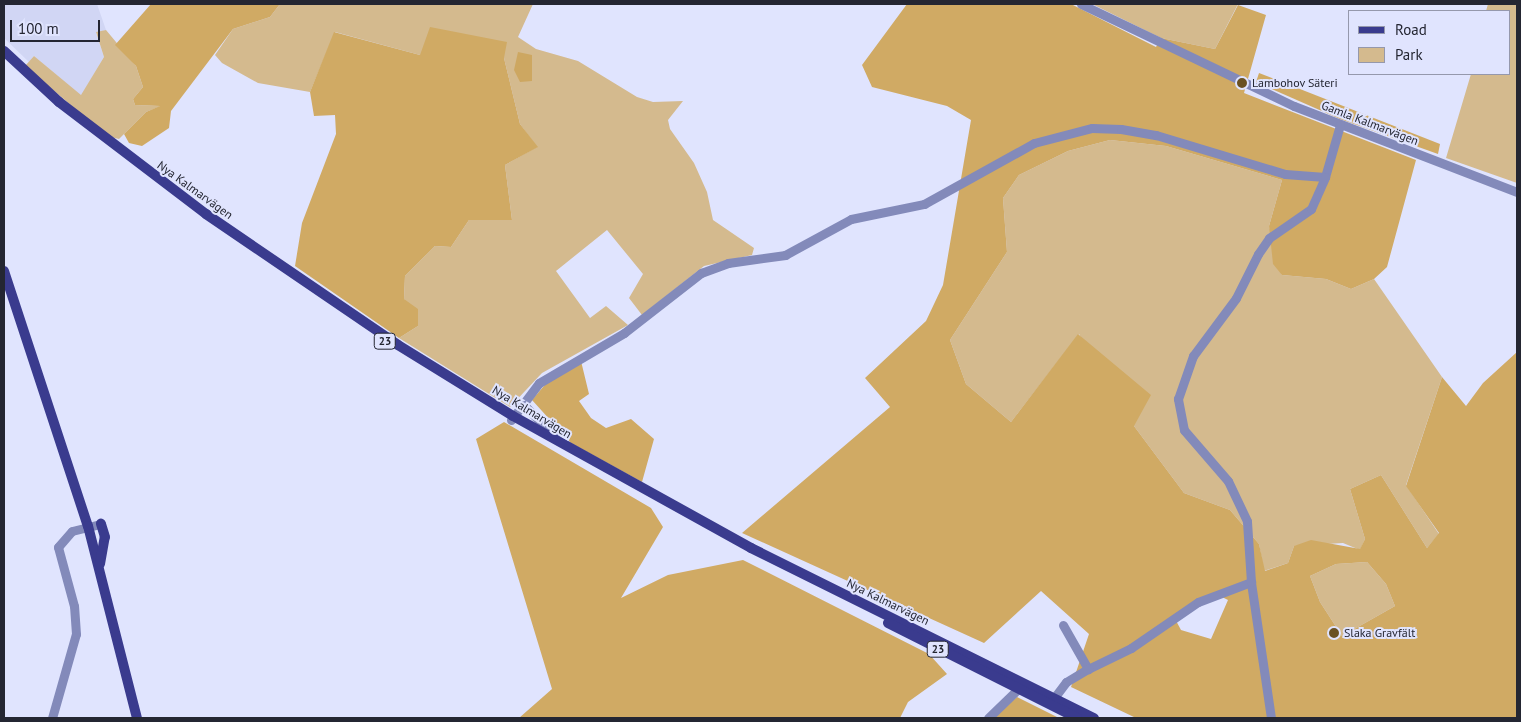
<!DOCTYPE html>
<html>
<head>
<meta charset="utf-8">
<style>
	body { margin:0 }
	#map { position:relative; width:1521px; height:722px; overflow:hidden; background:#e0e4fe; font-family:"PT Sans",sans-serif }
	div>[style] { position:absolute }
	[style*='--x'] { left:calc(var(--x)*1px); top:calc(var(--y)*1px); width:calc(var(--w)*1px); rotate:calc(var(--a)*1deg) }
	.built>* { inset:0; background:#d1d6f4 }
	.green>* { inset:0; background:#d4ba8e }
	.forest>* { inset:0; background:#d0aa64 }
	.water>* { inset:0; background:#cda761 }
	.minor>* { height:9px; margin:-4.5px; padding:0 4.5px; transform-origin:4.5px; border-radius:4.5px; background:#838aba }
	.major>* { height:10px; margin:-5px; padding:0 5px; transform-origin:5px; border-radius:5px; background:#3a3b8e }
	.dots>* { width:14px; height:14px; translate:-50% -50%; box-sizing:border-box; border:2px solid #e0e4fe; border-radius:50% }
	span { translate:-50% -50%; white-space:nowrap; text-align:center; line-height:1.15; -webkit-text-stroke:4px #e0e4fe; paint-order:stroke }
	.shield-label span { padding:1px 4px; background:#e0e4fe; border:1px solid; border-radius:4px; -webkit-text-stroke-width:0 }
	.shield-label { font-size:11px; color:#242632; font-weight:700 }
	.poi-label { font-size:12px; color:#242632 }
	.left { translate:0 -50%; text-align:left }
	.street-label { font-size:12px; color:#242632 }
	.frame { position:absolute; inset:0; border:5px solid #242632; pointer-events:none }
	.legend { position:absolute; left:1348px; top:10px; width:162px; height:65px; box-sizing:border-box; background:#e0e4fe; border:1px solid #9598ac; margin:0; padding:6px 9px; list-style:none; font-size:15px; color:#242632 }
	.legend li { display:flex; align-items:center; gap:10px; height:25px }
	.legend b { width:25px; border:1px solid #9598ac }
	.scale { position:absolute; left:10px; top:20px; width:90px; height:22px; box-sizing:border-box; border:2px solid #242632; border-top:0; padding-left:6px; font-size:15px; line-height:18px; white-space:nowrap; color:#242632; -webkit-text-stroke:4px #e0e4fe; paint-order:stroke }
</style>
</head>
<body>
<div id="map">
	<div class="built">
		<div style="clip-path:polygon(4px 4px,97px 4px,106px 30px,96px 33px,104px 57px,81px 96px,34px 56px,29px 62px,4px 38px)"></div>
	</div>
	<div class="green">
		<div style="clip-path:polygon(280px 4px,533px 4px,518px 37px,536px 49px,578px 61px,637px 97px,653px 102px,683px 101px,668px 120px,670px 129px,694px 163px,707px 192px,713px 220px,754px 248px,752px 255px,704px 266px,642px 315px,629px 298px,643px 274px,607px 230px,556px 271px,590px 318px,606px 306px,628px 325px,542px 373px,510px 407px,399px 338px,418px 326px,404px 299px,405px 276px,435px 246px,451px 247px,469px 220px,512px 220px,505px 165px,537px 147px,520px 124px,504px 58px,420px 55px,335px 32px,310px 92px,258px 83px,222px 63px,215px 55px,233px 29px,270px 17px)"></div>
		<div style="clip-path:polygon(1092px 4px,1238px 4px,1215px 49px,1161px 38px)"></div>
		<div style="clip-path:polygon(1488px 4px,1517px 4px,1517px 183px,1446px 158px,1471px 74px,1510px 74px,1510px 11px,1486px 11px)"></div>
		<div style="clip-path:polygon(106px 30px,136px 66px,143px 87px,133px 99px,135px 105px,161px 106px,146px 112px,119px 139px,107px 136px,25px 66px,34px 56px,81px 95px,104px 57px,96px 32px)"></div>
		<div style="clip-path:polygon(1110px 140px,1166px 146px,1282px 180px,1269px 226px,1282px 275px,1326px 279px,1351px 289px,1374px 279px,1442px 377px,1406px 485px,1439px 534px,1427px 548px,1381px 475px,1350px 489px,1365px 539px,1360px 550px,1343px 543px,1294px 546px,1288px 563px,1264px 571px,1259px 544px,1230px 510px,1184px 493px,1134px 426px,1079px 334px,1011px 422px,966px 384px,950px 340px,1007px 252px,1003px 198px,1019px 175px,1068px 151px)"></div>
		<div style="clip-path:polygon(1367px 562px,1386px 584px,1395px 606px,1342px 636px,1320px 602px,1310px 576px,1336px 564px)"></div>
	</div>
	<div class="forest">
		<div style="clip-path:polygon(151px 4px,280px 4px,270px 17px,233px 29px,171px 111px,169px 128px,142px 146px,129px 143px,124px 134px,146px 112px,160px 106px,135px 105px,133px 99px,143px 87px,136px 66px,115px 45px)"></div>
		<div style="clip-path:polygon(evenodd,907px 4px,1071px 4px,1156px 47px,1161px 38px,1215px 49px,1238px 5px,1266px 15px,1244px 93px,1416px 160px,1387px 267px,1374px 279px,1351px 289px,1326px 279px,1282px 275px,1273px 264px,1269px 226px,1282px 180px,1166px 146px,1110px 140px,1068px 151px,1019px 175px,1003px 198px,1007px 252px,950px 340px,966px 384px,1011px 422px,1078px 334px,1151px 395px,1134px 426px,1184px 493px,1230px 510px,1259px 544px,1265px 571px,1288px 563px,1294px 546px,1311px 540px,1360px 549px,1365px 539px,1350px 489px,1381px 475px,1427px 548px,1439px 533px,1406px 486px,1442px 377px,1466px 406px,1483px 383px,1517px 352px,1517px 718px,1136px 718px,1071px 687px,1089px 634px,1041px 591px,984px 643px,742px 533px,890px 407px,865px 378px,926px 321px,943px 285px,971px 120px,947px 106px,872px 87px,862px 65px,907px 4px,1367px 562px,1386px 584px,1395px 606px,1342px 636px,1320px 602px,1310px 576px,1336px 564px,1367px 562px,907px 4px,1216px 594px,1228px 600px,1211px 639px,1181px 630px,1174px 617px,1216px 594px)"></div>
		<div style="clip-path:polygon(430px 27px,507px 42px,504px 58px,520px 124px,538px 147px,505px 165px,512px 220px,469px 220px,451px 247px,435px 246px,405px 276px,404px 299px,418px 309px,418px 326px,399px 338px,295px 266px,302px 223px,336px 134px,335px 115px,314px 116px,310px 92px,334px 32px,420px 55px)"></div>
		<div style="clip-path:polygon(1259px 73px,1440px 144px,1438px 154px,1340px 119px,1256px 82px)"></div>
		<div style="clip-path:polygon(581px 361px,589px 394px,579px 401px,591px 418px,606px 428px,631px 419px,654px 439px,642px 482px,571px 443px,532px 400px,549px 380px)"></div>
		<div style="clip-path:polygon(504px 422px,651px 508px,663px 527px,621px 598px,668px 575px,743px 560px,929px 654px,947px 674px,908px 702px,900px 718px,519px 718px,552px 689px,476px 439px)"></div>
		<div style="clip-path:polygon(1017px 697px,1059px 718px,992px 718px)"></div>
	</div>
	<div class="water">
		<div style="clip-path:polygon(518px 52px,532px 55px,532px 81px,520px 82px,514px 70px)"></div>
	</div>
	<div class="minor">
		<div style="--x:1081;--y:4;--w:236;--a:25.6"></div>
		<div style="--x:1294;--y:106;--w:239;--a:21.1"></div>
		<div style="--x:522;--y:403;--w:49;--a:45.8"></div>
		<div style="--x:511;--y:420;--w:46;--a:-52.9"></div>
		<div style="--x:539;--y:383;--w:99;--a:-30.5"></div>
		<div style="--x:624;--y:333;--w:98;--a:-37.9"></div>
		<div style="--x:701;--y:273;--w:29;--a:-20"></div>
		<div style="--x:728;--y:263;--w:58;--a:-8"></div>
		<div style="--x:785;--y:255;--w:75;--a:-28.6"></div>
		<div style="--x:851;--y:219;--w:75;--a:-11.6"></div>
		<div style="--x:924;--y:204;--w:126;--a:-29"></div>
		<div style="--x:1034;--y:143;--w:60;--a:-14.5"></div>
		<div style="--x:1092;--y:128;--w:29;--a:2"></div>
		<div style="--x:1121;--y:129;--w:36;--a:10"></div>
		<div style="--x:1156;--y:135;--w:135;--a:16.8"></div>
		<div style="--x:1285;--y:174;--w:40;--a:4.3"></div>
		<div style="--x:1325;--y:177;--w:54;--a:-73.9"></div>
		<div style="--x:1063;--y:625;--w:51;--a:60.4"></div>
		<div style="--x:1088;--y:669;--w:48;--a:-26"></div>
		<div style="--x:1131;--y:648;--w:81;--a:-34.5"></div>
		<div style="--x:1198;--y:602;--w:57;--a:-20.7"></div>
		<div style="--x:1054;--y:698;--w:20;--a:-53"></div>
		<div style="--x:1066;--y:682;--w:26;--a:-31"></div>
		<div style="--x:52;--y:718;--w:87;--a:-74.1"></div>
		<div style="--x:76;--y:634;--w:28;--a:-94"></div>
		<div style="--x:74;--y:606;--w:61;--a:-105.2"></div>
		<div style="--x:58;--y:547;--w:21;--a:-49"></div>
		<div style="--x:72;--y:531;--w:30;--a:-14"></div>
		<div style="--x:988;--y:718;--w:42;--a:-44"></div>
		<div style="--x:1271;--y:718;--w:137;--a:-98.4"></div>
		<div style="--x:1251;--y:582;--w:61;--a:-93.8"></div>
		<div style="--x:1247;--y:521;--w:44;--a:-115.4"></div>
		<div style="--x:1228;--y:481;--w:67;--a:-130.8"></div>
		<div style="--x:1184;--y:430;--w:32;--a:-101"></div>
		<div style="--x:1178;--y:399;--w:46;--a:-70.8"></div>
		<div style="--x:1193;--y:356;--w:72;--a:-53.4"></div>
		<div style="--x:1236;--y:298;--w:49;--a:-63.4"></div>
		<div style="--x:1258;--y:254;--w:19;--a:-55"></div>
		<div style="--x:1269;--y:238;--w:51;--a:-34.6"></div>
		<div style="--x:1311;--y:209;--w:35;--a:-66"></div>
	</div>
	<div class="major">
		<div style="--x:4;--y:51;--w:75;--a:42.8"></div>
		<div style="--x:59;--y:102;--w:185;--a:37.3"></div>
		<div style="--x:206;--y:214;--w:232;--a:34.3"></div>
		<div style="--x:398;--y:345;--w:135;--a:31.7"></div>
		<div style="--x:513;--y:416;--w:272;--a:29"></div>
		<div style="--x:751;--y:548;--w:383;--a:26.4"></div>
		<div style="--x:4;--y:271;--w:268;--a:71.8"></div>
		<div style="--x:88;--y:526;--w:198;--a:75.7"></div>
		<div style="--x:100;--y:564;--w:27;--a:-80"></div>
		<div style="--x:105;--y:537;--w:14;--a:-107"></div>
		<div style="--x:888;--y:623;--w:212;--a:26.7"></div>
	</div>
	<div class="dots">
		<div style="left:1242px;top:83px;background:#6a5122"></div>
		<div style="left:1334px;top:633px;background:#6a5122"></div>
	</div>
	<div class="shield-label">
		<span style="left:385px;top:341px">23</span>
		<span style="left:938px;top:649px">23</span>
	</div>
	<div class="poi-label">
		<span class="left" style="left:1252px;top:83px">Lambohov Säteri</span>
		<span class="left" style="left:1344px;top:633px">Slaka Gravfält</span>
	</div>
	<div class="street-label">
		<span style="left:1370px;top:123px;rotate:21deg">Gamla Kalmarvägen</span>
		<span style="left:195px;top:190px;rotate:36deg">Nya Kalmarvägen</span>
		<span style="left:532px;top:412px;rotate:31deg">Nya Kalmarvägen</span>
		<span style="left:888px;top:602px;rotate:26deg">Nya Kalmarvägen</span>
	</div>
	<div class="frame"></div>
	<ul class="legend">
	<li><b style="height:6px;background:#3a3b8e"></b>Road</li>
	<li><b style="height:14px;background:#d4ba8e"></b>Park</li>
	</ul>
	<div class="scale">100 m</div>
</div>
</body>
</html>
